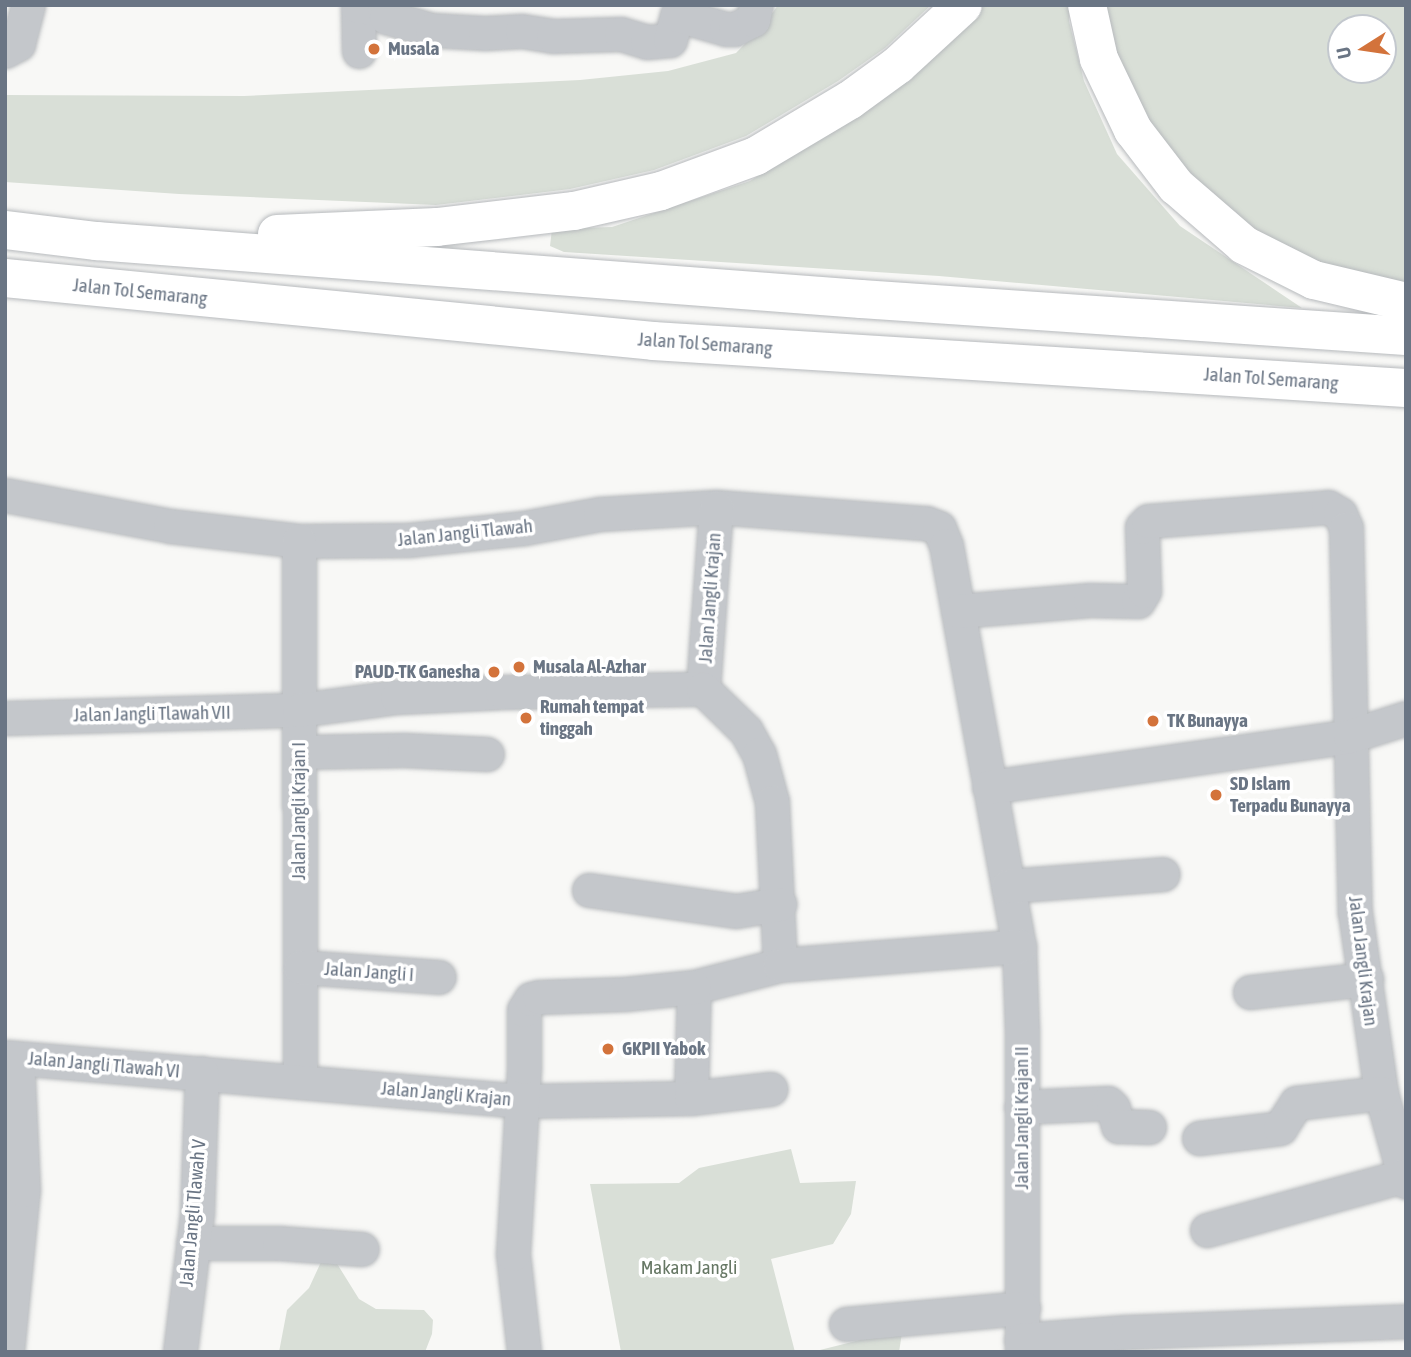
<!DOCTYPE html>
<html>
<head>
<meta charset="utf-8">
<style>
	body { margin:0 }
	#map { position:relative; width:1411px; height:1357px; overflow:hidden; background:#f8f8f6; font-family:"Asap Condensed",sans-serif }
	div>[style] { position:absolute }
	[style*='--x'] { left:calc(var(--x)*1px); top:calc(var(--y)*1px); width:calc(var(--w)*1px); rotate:calc(var(--a)*1deg) }
	.green>* { inset:0; background:#d9dfd7 }
	.roads { filter:drop-shadow(0 0 2px #b7babd) drop-shadow(0 0 2px #b7babd) }
	.minor>* { height:33px; margin:-16.5px; padding:0 16.5px; transform-origin:16.5px; border-radius:16.5px; background:#c4c7cb }
	.highway>* { height:38px; margin:-19px; padding:0 19px; transform-origin:19px; border-radius:19px; background:#fff }
	.dots>* { width:19px; height:19px; translate:-50% -50%; box-sizing:border-box; border:4px solid #fff; border-radius:50% }
	span { translate:-50% -50%; white-space:nowrap; text-align:center; line-height:1.15; -webkit-text-stroke:7px #fff; paint-order:stroke }
	.poi-label { font-size:19px; color:#6a7584; font-weight:700 }
	.left { translate:0 -50%; text-align:left }
	.right { translate:-100% -50%; text-align:right }
	.street-label { font-size:19px; color:#6a7584 }
	.park-label { font-size:19px; color:#667764 }
	.frame { position:absolute; inset:0; border:7px solid #6a7584; pointer-events:none }
	.north { position:absolute; left:1327px; top:14px; width:70px; height:70px; box-sizing:border-box; background:#fff; border:2px solid #c3c8ce; border-radius:50%; rotate:258deg; font-size:19px; font-weight:700; line-height:28px; text-align:center; color:#6a7584 }
	.north::after { content:''; display:block; margin:auto; width:24px; height:32px; background:#d3733b; clip-path:polygon(50% 0,100% 100%,50% 72%,0 100%) }
</style>
</head>
<body>
<div id="map">
	<div class="green">
		<div style="clip-path:polygon(778px 5px,931px 5px,885px 48px,838px 81px,746px 136px,654px 170px,570px 189px,436px 205px,179px 194px,5px 182px,5px 95px,244px 96px,580px 80px,668px 71px,736px 53px,766px 22px)"></div>
		<div style="clip-path:polygon(982px 5px,1070px 5px,1069px 21px,1084px 81px,1117px 154px,1180px 226px,1302px 308px,939px 276px,564px 252px,550px 246px,552px 229px,612px 227px,750px 181px,895px 86px)"></div>
		<div style="clip-path:polygon(evenodd,1100px 5px,1406px 5px,1406px 289px,1318px 268px,1251px 235px,1186px 178px,1144px 123px,1111px 55px,1100px 5px,1341px 28px,1383px 28px,1383px 70px,1341px 70px,1341px 28px)"></div>
		<div style="clip-path:polygon(791px 1149px,800px 1183px,856px 1181px,851px 1214px,833px 1244px,771px 1259px,795px 1352px,621px 1352px,590px 1184px,679px 1183px,699px 1168px)"></div>
		<div style="clip-path:polygon(321px 1262px,336px 1262px,359px 1299px,376px 1309px,424px 1310px,433px 1320px,432px 1334px,425px 1352px,279px 1352px,287px 1310px,309px 1288px)"></div>
		<div style="clip-path:polygon(902px 1333px,899px 1352px,812px 1352px,860px 1340px)"></div>
	</div>
	<div class="roads">
		<div class="minor">
			<div style="--x:358;--y:5;--w:46;--a:88.8"></div>
			<div style="--x:358;--y:6;--w:26;--a:9"></div>
			<div style="--x:384;--y:10;--w:7;--a:74"></div>
			<div style="--x:386;--y:17;--w:48;--a:15.8"></div>
			<div style="--x:432;--y:30;--w:53;--a:3.2"></div>
			<div style="--x:485;--y:33;--w:37;--a:-3"></div>
			<div style="--x:522;--y:31;--w:31;--a:9"></div>
			<div style="--x:553;--y:36;--w:68;--a:-1.7"></div>
			<div style="--x:621;--y:34;--w:27;--a:17"></div>
			<div style="--x:647;--y:42;--w:23;--a:-5"></div>
			<div style="--x:670;--y:40;--w:26;--a:-74"></div>
			<div style="--x:677;--y:15;--w:51;--a:15.9"></div>
			<div style="--x:726;--y:29;--w:9;--a:0"></div>
			<div style="--x:735;--y:29;--w:20;--a:-27"></div>
			<div style="--x:753;--y:20;--w:15;--a:-79"></div>
			<div style="--x:5;--y:51;--w:15;--a:-28"></div>
			<div style="--x:18;--y:44;--w:40;--a:-75.6"></div>
			<div style="--x:5;--y:495;--w:168;--a:10.6"></div>
			<div style="--x:170;--y:526;--w:130;--a:6.6"></div>
			<div style="--x:299;--y:541;--w:109;--a:-0.5"></div>
			<div style="--x:408;--y:540;--w:117;--a:-5.9"></div>
			<div style="--x:524;--y:528;--w:77;--a:-10.4"></div>
			<div style="--x:600;--y:514;--w:116;--a:-3.5"></div>
			<div style="--x:716;--y:507;--w:211;--a:4.4"></div>
			<div style="--x:926;--y:523;--w:14;--a:21"></div>
			<div style="--x:939;--y:528;--w:18;--a:68"></div>
			<div style="--x:946;--y:545;--w:408;--a:79.7"></div>
			<div style="--x:1019;--y:946;--w:84;--a:88"></div>
			<div style="--x:1022;--y:1030;--w:322;--a:90"></div>
			<div style="--x:299;--y:541;--w:541;--a:89.89"></div>
			<div style="--x:958;--y:611;--w:132;--a:-4.8"></div>
			<div style="--x:1090;--y:600;--w:48;--a:1.2"></div>
			<div style="--x:1138;--y:601;--w:12;--a:-59"></div>
			<div style="--x:1144;--y:591;--w:64;--a:-91.8"></div>
			<div style="--x:1142;--y:527;--w:8;--a:-45"></div>
			<div style="--x:1148;--y:521;--w:181;--a:-4.4"></div>
			<div style="--x:1328;--y:507;--w:14;--a:30"></div>
			<div style="--x:1340;--y:514;--w:15;--a:67"></div>
			<div style="--x:1346;--y:528;--w:384;--a:88.7"></div>
			<div style="--x:1355;--y:912;--w:183;--a:81.8"></div>
			<div style="--x:1381;--y:1093;--w:92;--a:74.3"></div>
			<div style="--x:703;--y:689;--w:182;--a:-85.9"></div>
			<div style="--x:5;--y:718;--w:294;--a:-1.6"></div>
			<div style="--x:299;--y:710;--w:99;--a:-7.6"></div>
			<div style="--x:397;--y:697;--w:105;--a:-2.7"></div>
			<div style="--x:502;--y:692;--w:201;--a:-0.9"></div>
			<div style="--x:703;--y:689;--w:60;--a:44.3"></div>
			<div style="--x:746;--y:731;--w:26;--a:61"></div>
			<div style="--x:759;--y:754;--w:50;--a:74.8"></div>
			<div style="--x:772;--y:802;--w:163;--a:87.2"></div>
			<div style="--x:299;--y:752;--w:105;--a:-1.1"></div>
			<div style="--x:404;--y:750;--w:83;--a:2.8"></div>
			<div style="--x:989;--y:787;--w:365;--a:-8"></div>
			<div style="--x:1350;--y:736;--w:59;--a:-17.8"></div>
			<div style="--x:1008;--y:886;--w:155;--a:-4.4"></div>
			<div style="--x:589;--y:890;--w:148;--a:8.1"></div>
			<div style="--x:736;--y:911;--w:44;--a:-9.2"></div>
			<div style="--x:300;--y:967;--w:139;--a:4.1"></div>
			<div style="--x:1250;--y:992;--w:117;--a:-6.4"></div>
			<div style="--x:5;--y:1057;--w:518;--a:4.87"></div>
			<div style="--x:521;--y:1101;--w:170;--a:-1"></div>
			<div style="--x:691;--y:1098;--w:111;--a:-88.5"></div>
			<div style="--x:694;--y:987;--w:89;--a:-14.3"></div>
			<div style="--x:780;--y:965;--w:240;--a:-4.5"></div>
			<div style="--x:691;--y:1098;--w:80;--a:-6.5"></div>
			<div style="--x:1021;--y:1107;--w:87;--a:-2.6"></div>
			<div style="--x:1108;--y:1103;--w:7;--a:45"></div>
			<div style="--x:1113;--y:1108;--w:19;--a:74"></div>
			<div style="--x:1118;--y:1126;--w:31;--a:2"></div>
			<div style="--x:1199;--y:1138;--w:82;--a:-7"></div>
			<div style="--x:1280;--y:1128;--w:30;--a:-57"></div>
			<div style="--x:1296;--y:1103;--w:86;--a:-6.7"></div>
			<div style="--x:1207;--y:1230;--w:206;--a:-15.4"></div>
			<div style="--x:193;--y:1243;--w:86;--a:0"></div>
			<div style="--x:279;--y:1243;--w:83;--a:4.1"></div>
			<div style="--x:846;--y:1324;--w:178;--a:-5.2"></div>
			<div style="--x:1021;--y:1340;--w:105;--a:-4.4"></div>
			<div style="--x:1126;--y:1332;--w:280;--a:-2.2"></div>
			<div style="--x:7;--y:1352;--w:163;--a:-84.4"></div>
			<div style="--x:23;--y:1190;--w:132;--a:-92.6"></div>
			<div style="--x:180;--y:1352;--w:140;--a:-83"></div>
			<div style="--x:197;--y:1213;--w:140;--a:-88"></div>
			<div style="--x:524;--y:1352;--w:99;--a:-96.4"></div>
			<div style="--x:513;--y:1254;--w:187;--a:-86.6"></div>
			<div style="--x:524;--y:1067;--w:57;--a:-90"></div>
			<div style="--x:524;--y:1010;--w:13;--a:-58"></div>
			<div style="--x:531;--y:999;--w:8;--a:-14"></div>
			<div style="--x:539;--y:997;--w:86;--a:-2"></div>
			<div style="--x:625;--y:994;--w:69;--a:-5.8"></div>
		</div>
		<div class="highway">
			<div style="--x:1087;--y:5;--w:55;--a:77.5"></div>
			<div style="--x:1099;--y:59;--w:79;--a:64.4"></div>
			<div style="--x:1133;--y:130;--w:71;--a:52.5"></div>
			<div style="--x:1176;--y:186;--w:90;--a:40.9"></div>
			<div style="--x:1244;--y:245;--w:78;--a:26.6"></div>
			<div style="--x:1314;--y:280;--w:95;--a:13.4"></div>
			<div style="--x:5;--y:230;--w:92;--a:6.9"></div>
			<div style="--x:96;--y:241;--w:767;--a:4.34"></div>
			<div style="--x:861;--y:299;--w:546;--a:3.88"></div>
			<div style="--x:277;--y:234;--w:160;--a:-2.5"></div>
			<div style="--x:437;--y:227;--w:138;--a:-6.7"></div>
			<div style="--x:574;--y:211;--w:89;--a:-12.9"></div>
			<div style="--x:661;--y:191;--w:101;--a:-20.2"></div>
			<div style="--x:756;--y:156;--w:109;--a:-30.8"></div>
			<div style="--x:850;--y:100;--w:59;--a:-36.1"></div>
			<div style="--x:898;--y:65;--w:88;--a:-42.7"></div>
			<div style="--x:5;--y:278;--w:651;--a:5.55"></div>
			<div style="--x:653;--y:341;--w:754;--a:3.57"></div>
		</div>
	</div>
	<div class="dots">
		<div style="left:374px;top:49px;background:#d3733b"></div>
		<div style="left:519px;top:667px;background:#d3733b"></div>
		<div style="left:494px;top:672px;background:#d3733b"></div>
		<div style="left:526px;top:718px;background:#d3733b"></div>
		<div style="left:1153px;top:721px;background:#d3733b"></div>
		<div style="left:1216px;top:795px;background:#d3733b"></div>
		<div style="left:608px;top:1049px;background:#d3733b"></div>
	</div>
	<div class="poi-label">
		<span class="left" style="left:388px;top:49px">Musala</span>
		<span class="left" style="left:533px;top:667px">Musala Al-Azhar</span>
		<span class="right" style="left:480px;top:672px">PAUD-TK Ganesha</span>
		<span class="left" style="left:540px;top:718px">Rumah tempat<br>tinggah</span>
		<span class="left" style="left:1167px;top:721px">TK Bunayya</span>
		<span class="left" style="left:1230px;top:795px">SD Islam<br>Terpadu Bunayya</span>
		<span class="left" style="left:622px;top:1049px">GKPII Yabok</span>
	</div>
	<div class="street-label">
		<span style="left:140px;top:292px;rotate:6deg">Jalan Tol Semarang</span>
		<span style="left:705px;top:344px;rotate:4deg">Jalan Tol Semarang</span>
		<span style="left:1271px;top:379px;rotate:4deg">Jalan Tol Semarang</span>
		<span style="left:465px;top:533px;rotate:-6deg">Jalan Jangli Tlawah</span>
		<span style="left:710px;top:598px;rotate:-86deg">Jalan Jangli Krajan</span>
		<span style="left:152px;top:714px;rotate:-1deg">Jalan Jangli Tlawah VII</span>
		<span style="left:299px;top:811px;rotate:-90deg">Jalan Jangli Krajan I</span>
		<span style="left:1363px;top:961px;rotate:83deg">Jalan Jangli Krajan</span>
		<span style="left:369px;top:972px;rotate:4deg">Jalan Jangli I</span>
		<span style="left:104px;top:1065px;rotate:5deg">Jalan Jangli Tlawah VI</span>
		<span style="left:446px;top:1094px;rotate:5deg">Jalan Jangli Krajan</span>
		<span style="left:1022px;top:1118px;rotate:-90deg">Jalan Jangli Krajan II</span>
		<span style="left:193px;top:1213px;rotate:-85deg">Jalan Jangli Tlawah V</span>
	</div>
	<div class="park-label">
		<span style="left:689px;top:1268px">Makam Jangli</span>
	</div>
	<div class="frame"></div>
	<div class="north">U</div>
</div>
</body>
</html>
